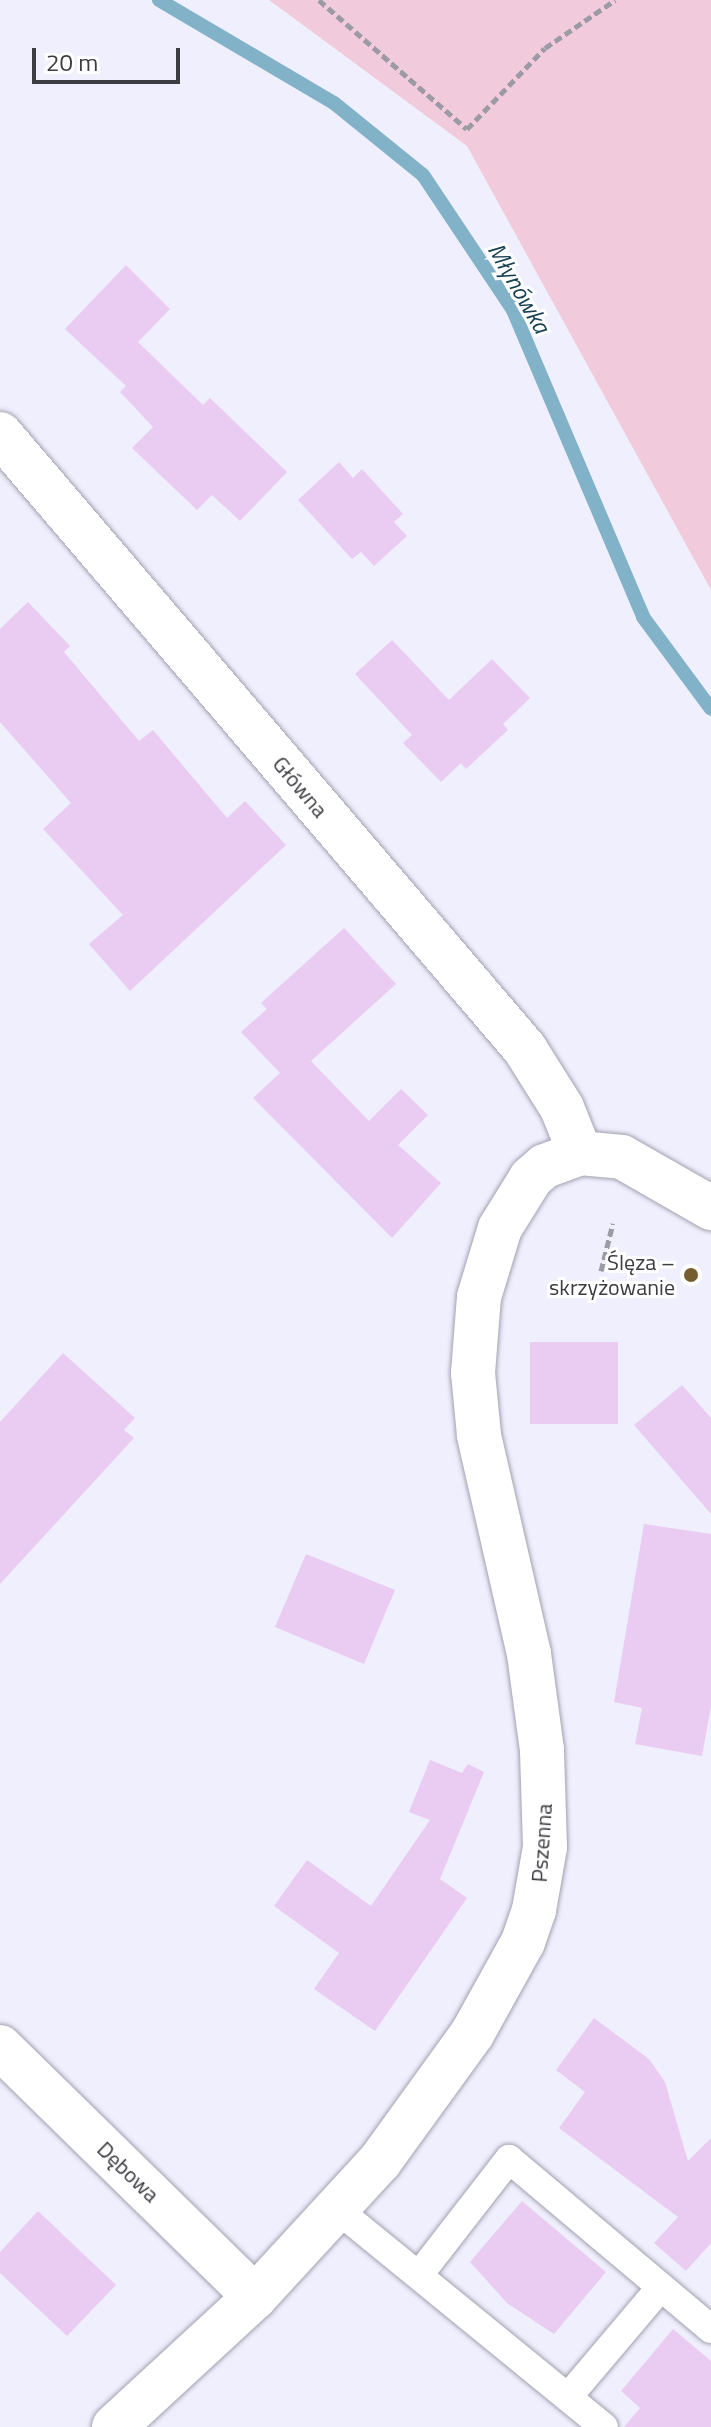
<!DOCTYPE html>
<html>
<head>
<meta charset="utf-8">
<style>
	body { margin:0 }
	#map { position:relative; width:711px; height:2427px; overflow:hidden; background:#f0effe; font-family:"Titillium Web",sans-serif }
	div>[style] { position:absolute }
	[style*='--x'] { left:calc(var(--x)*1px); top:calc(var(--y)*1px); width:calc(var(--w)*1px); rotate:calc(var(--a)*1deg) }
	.green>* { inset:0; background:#f1cbdc }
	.stream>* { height:14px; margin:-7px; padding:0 7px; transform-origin:7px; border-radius:7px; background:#81b2c8 }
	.building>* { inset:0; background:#eacbf2 }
	.path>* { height:5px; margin-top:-2.5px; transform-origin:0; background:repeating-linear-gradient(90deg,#9b9aa5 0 8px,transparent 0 12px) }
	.roads { filter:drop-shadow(0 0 2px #a2a1af) drop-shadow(0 0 2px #a2a1af) }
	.lane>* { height:28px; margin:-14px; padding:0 14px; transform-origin:14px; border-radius:14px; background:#fff }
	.street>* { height:44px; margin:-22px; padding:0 22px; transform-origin:22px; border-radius:22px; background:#fff }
	.secondary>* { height:44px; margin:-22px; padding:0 22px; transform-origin:22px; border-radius:22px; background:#fff }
	.dots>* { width:22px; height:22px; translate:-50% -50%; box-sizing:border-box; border:4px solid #fff; border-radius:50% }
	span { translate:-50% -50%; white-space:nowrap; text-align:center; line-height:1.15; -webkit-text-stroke:6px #fff; paint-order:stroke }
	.street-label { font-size:22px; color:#3c3c41 }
	.poi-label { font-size:22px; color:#3c3c41 }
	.right { translate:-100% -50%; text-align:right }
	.water-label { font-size:24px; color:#184253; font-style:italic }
	.scale { position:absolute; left:32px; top:48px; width:148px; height:36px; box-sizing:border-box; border:4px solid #3c3c41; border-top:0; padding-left:10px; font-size:24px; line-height:28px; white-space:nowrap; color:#3c3c41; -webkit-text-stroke:6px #fff; paint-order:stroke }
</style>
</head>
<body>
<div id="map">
	<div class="green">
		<div style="clip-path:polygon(269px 0,711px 0,711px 590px,467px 146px)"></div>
	</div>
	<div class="stream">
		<div style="--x:159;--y:0;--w:203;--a:30.5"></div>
		<div style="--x:334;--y:103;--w:114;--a:39"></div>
		<div style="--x:423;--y:175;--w:162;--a:56.3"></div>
		<div style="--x:513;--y:310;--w:333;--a:67"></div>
		<div style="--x:643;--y:617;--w:114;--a:53.5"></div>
	</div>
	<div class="building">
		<div style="clip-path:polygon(126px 265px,170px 309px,138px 342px,203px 405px,210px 398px,287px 472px,240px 521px,212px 495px,197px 510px,132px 448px,153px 427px,120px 392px,126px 386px,65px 329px)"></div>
		<div style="clip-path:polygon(339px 462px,353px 478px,362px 469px,403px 514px,394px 522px,407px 536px,374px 566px,361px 552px,352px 559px,298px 500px)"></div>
		<div style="clip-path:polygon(28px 602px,70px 646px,64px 652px,139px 741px,153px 730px,227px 818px,245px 801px,286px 845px,130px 991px,89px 944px,123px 915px,43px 829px,71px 803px,0 722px,0 629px)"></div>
		<div style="clip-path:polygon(392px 640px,449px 700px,492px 659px,530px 698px,503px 724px,508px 730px,466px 769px,461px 763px,441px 782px,403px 743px,412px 735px,355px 674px)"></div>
		<div style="clip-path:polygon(344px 928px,396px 984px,311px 1061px,369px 1121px,401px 1089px,428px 1115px,398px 1145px,441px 1183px,392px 1238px,253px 1098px,280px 1073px,241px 1032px,267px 1009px,261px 1003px)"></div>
		<div style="clip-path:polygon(530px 1342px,618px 1342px,618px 1424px,530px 1424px)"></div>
		<div style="clip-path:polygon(63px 1353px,135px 1418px,124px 1430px,134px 1438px,0 1584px,0 1422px)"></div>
		<div style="clip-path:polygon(682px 1385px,711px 1418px,711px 1514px,634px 1425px)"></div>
		<div style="clip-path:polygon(644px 1524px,711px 1534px,711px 1706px,702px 1756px,635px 1744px,642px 1708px,614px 1702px)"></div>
		<div style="clip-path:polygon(306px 1554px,395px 1590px,364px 1664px,275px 1627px)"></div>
		<div style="clip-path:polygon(430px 1760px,462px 1773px,468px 1764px,484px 1772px,440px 1879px,467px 1898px,375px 2031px,314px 1989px,339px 1953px,274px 1906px,307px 1860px,371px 1906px,430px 1820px,409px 1812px)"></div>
		<div style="clip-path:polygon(594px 2018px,649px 2059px,665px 2082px,688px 2161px,711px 2138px,711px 2243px,686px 2271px,654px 2243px,678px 2217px,559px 2128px,585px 2092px,556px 2070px)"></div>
		<div style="clip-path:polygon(522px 2201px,606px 2272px,554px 2334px,507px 2303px,470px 2262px)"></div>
		<div style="clip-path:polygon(38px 2211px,116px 2285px,67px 2336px,0 2273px,0 2252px)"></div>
		<div style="clip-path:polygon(673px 2329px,711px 2361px,711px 2427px,624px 2427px,640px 2408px,621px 2391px)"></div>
	</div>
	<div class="path">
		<div style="--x:319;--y:0;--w:196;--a:41.1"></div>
		<div style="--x:467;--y:129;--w:112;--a:-46.1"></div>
		<div style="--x:545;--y:48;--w:85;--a:-34.4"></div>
		<div style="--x:601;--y:1271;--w:49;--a:-76"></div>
	</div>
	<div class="roads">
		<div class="lane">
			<div style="--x:338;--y:2210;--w:343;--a:39.2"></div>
			<div style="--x:419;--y:2275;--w:147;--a:-52.2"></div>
			<div style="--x:509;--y:2159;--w:264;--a:40.1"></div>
			<div style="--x:568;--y:2397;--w:144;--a:-49.8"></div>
		</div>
		<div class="street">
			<div style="--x:0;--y:434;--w:809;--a:49.51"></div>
			<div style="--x:525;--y:1049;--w:70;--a:57.9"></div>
			<div style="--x:562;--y:1108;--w:48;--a:68.2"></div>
			<div style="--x:0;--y:2047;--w:357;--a:44.4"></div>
		</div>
		<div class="secondary">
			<div style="--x:114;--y:2427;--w:192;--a:-42.7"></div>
			<div style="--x:255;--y:2297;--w:185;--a:-47.4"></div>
			<div style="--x:380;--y:2161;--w:157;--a:-54.1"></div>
			<div style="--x:472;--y:2034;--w:105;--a:-61"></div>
			<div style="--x:523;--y:1942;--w:34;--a:-71"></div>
			<div style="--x:534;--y:1910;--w:64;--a:-80.1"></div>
			<div style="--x:545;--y:1847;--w:97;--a:-91.8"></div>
			<div style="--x:542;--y:1750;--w:97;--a:-97.7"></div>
			<div style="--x:529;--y:1654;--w:225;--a:-102.9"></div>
			<div style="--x:479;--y:1435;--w:62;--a:-95.5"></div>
			<div style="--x:473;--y:1373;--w:76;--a:-85.5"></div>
			<div style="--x:479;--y:1297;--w:72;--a:-73.1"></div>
			<div style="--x:500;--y:1228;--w:59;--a:-58.2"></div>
			<div style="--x:531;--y:1178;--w:18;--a:-41"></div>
			<div style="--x:545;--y:1166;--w:37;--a:-20"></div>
			<div style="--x:580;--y:1153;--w:42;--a:5.4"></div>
			<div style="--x:622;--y:1157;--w:103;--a:29.8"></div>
		</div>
	</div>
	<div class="dots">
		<div style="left:691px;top:1275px;background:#775e2f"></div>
	</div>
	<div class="street-label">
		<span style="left:300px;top:787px;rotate:50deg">Główna</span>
		<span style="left:542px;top:1843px;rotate:-86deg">Pszenna</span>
		<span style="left:128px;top:2172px;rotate:44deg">Dębowa</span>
	</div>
	<div class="poi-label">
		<span class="right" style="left:675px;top:1275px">Ślęza –<br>skrzyżowanie</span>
	</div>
	<div class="water-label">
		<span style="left:519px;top:288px;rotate:60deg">Młynówka</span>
	</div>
	<div class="scale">20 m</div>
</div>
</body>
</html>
